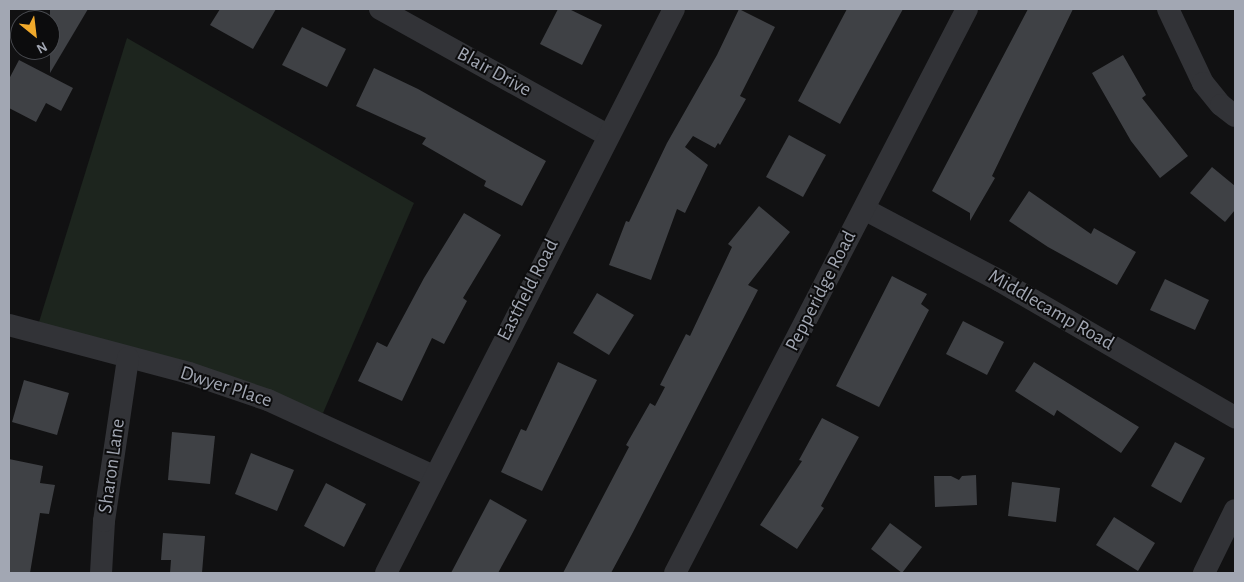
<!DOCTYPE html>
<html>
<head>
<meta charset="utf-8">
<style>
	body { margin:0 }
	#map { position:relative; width:1244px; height:582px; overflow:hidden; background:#111112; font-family:"Alegreya Sans",sans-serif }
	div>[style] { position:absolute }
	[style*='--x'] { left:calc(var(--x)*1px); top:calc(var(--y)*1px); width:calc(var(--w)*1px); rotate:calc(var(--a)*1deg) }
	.green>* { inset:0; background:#1d251e }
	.building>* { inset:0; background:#3f4145 }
	.minor>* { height:22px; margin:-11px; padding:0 11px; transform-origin:11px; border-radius:11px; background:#323337 }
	span { translate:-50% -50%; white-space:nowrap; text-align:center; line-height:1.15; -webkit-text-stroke:4px #0c0c0d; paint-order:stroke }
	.street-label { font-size:20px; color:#a2a7b3 }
	.frame { position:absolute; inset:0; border:10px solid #a2a7b3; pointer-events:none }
	.north { position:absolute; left:10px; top:10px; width:50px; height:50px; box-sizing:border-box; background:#0c0c0d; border:1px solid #484a4f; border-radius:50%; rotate:151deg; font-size:14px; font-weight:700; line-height:20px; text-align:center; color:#a2a7b3 }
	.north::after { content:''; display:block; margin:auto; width:18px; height:22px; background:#f0a92b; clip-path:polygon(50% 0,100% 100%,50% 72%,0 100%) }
</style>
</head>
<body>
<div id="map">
	<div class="green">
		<div style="clip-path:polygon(127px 38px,414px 203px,323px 413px,39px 322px)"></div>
	</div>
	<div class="building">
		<div style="clip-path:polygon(50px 9px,88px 9px,50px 73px)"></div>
		<div style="clip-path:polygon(220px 9px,276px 9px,253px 49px,210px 25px)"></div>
		<div style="clip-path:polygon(558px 9px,569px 9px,602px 25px,582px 65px,540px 44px)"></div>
		<div style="clip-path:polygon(739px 9px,775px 27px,740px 96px,746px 99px,720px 145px,718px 143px,715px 148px,693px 136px,685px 147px,708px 165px,685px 213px,677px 209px,651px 280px,609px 265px,626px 221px,629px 222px,667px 143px,717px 55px)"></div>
		<div style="clip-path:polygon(847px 9px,903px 9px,840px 124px,798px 101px)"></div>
		<div style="clip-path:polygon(1028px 9px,1073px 9px,992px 176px,995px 178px,970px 221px,970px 213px,932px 191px)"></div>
		<div style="clip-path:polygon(302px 27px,346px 49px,327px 87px,282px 65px)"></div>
		<div style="clip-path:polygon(1123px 55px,1146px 95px,1142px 98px,1188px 156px,1160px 178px,1131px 141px,1092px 73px)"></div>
		<div style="clip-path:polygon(19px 60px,73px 88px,61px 111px,46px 103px,36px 122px,9px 108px,9px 79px)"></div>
		<div style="clip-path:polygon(374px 68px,418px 89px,546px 161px,522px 206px,484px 186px,486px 181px,422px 144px,426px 138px,356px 106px)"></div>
		<div style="clip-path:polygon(789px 135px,826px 155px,803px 197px,766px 177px)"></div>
		<div style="clip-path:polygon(1212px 167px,1235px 186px,1235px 210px,1225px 222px,1190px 193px)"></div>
		<div style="clip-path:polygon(1029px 191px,1091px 234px,1094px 228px,1136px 252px,1117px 285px,1048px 247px,1009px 221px)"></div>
		<div style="clip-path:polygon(759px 206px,790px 232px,748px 285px,758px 290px,632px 534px,611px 573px,563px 573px,629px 447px,626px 445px,650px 403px,655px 406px,665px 387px,660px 385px,686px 334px,690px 336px,732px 247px,728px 244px)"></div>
		<div style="clip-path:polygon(464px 213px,501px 235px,463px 298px,467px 301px,444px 344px,432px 338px,402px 401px,358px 381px,377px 342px,387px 347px,424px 278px)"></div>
		<div style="clip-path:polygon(892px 276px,927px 294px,921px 304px,929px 310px,879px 407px,836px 386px)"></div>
		<div style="clip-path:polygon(1165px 279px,1209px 300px,1195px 330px,1150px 310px)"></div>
		<div style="clip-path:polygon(597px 293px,634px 315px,609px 355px,573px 333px)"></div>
		<div style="clip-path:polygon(963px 321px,1004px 342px,987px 375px,946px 354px)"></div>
		<div style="clip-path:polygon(558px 362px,597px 380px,542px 491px,501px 472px,521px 429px,526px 431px)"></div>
		<div style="clip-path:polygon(1034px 362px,1139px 427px,1121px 453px,1057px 410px,1054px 416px,1015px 391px)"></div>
		<div style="clip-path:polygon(24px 380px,69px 393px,57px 435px,12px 422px)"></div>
		<div style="clip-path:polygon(822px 418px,859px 437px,821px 506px,824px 508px,797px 549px,760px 525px,802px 461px,799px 460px)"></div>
		<div style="clip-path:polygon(172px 432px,215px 436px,210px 484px,168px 480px)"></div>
		<div style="clip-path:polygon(1175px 442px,1205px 458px,1181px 503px,1151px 486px)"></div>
		<div style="clip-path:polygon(251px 453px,294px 470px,277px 511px,235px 494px)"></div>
		<div style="clip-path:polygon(9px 459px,43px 466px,40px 483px,55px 485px,49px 514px,40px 513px,30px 573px,9px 573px)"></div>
		<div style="clip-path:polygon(976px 475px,977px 505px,935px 507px,934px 476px,951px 476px,959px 480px,962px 476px)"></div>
		<div style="clip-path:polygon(1012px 482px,1060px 488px,1056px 522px,1008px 516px)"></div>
		<div style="clip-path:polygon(326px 483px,366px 504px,344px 547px,304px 526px)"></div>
		<div style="clip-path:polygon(490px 499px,527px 520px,498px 573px,451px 573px)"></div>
		<div style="clip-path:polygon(1114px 517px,1155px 543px,1138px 571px,1096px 545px)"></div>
		<div style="clip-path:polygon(890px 523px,922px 547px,902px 573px,871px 549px)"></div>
		<div style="clip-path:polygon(163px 533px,205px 536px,202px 573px,170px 573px,171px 560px,161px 560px)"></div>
	</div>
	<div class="minor">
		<div style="--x:380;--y:9;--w:260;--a:29"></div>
		<div style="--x:1168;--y:9;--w:82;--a:64.7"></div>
		<div style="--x:1203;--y:83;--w:28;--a:51"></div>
		<div style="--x:1221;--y:105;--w:18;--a:38"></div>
		<div style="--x:864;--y:209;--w:154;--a:27.9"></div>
		<div style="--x:1000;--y:281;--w:272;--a:30.1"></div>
		<div style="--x:9;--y:325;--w:186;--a:14.9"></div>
		<div style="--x:189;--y:373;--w:83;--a:18.9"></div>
		<div style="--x:268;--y:400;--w:182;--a:24.7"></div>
		<div style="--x:101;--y:573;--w:52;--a:-86.7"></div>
		<div style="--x:104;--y:521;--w:165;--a:-81.6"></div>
		<div style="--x:386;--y:573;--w:633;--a:-62.95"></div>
		<div style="--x:675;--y:573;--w:635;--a:-62.63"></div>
		<div style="--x:1204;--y:573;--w:70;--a:-63.8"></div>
	</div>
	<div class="street-label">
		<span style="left:494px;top:72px;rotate:29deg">Blair Drive</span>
		<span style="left:528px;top:290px;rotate:-63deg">Eastfield Road</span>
		<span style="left:821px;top:291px;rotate:-63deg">Pepperidge Road</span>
		<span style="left:1051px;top:310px;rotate:30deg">Middlecamp Road</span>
		<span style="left:226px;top:387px;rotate:18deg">Dwyer Place</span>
		<span style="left:112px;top:466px;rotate:-82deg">Sharon Lane</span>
	</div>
	<div class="frame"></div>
	<div class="north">N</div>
</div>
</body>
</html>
